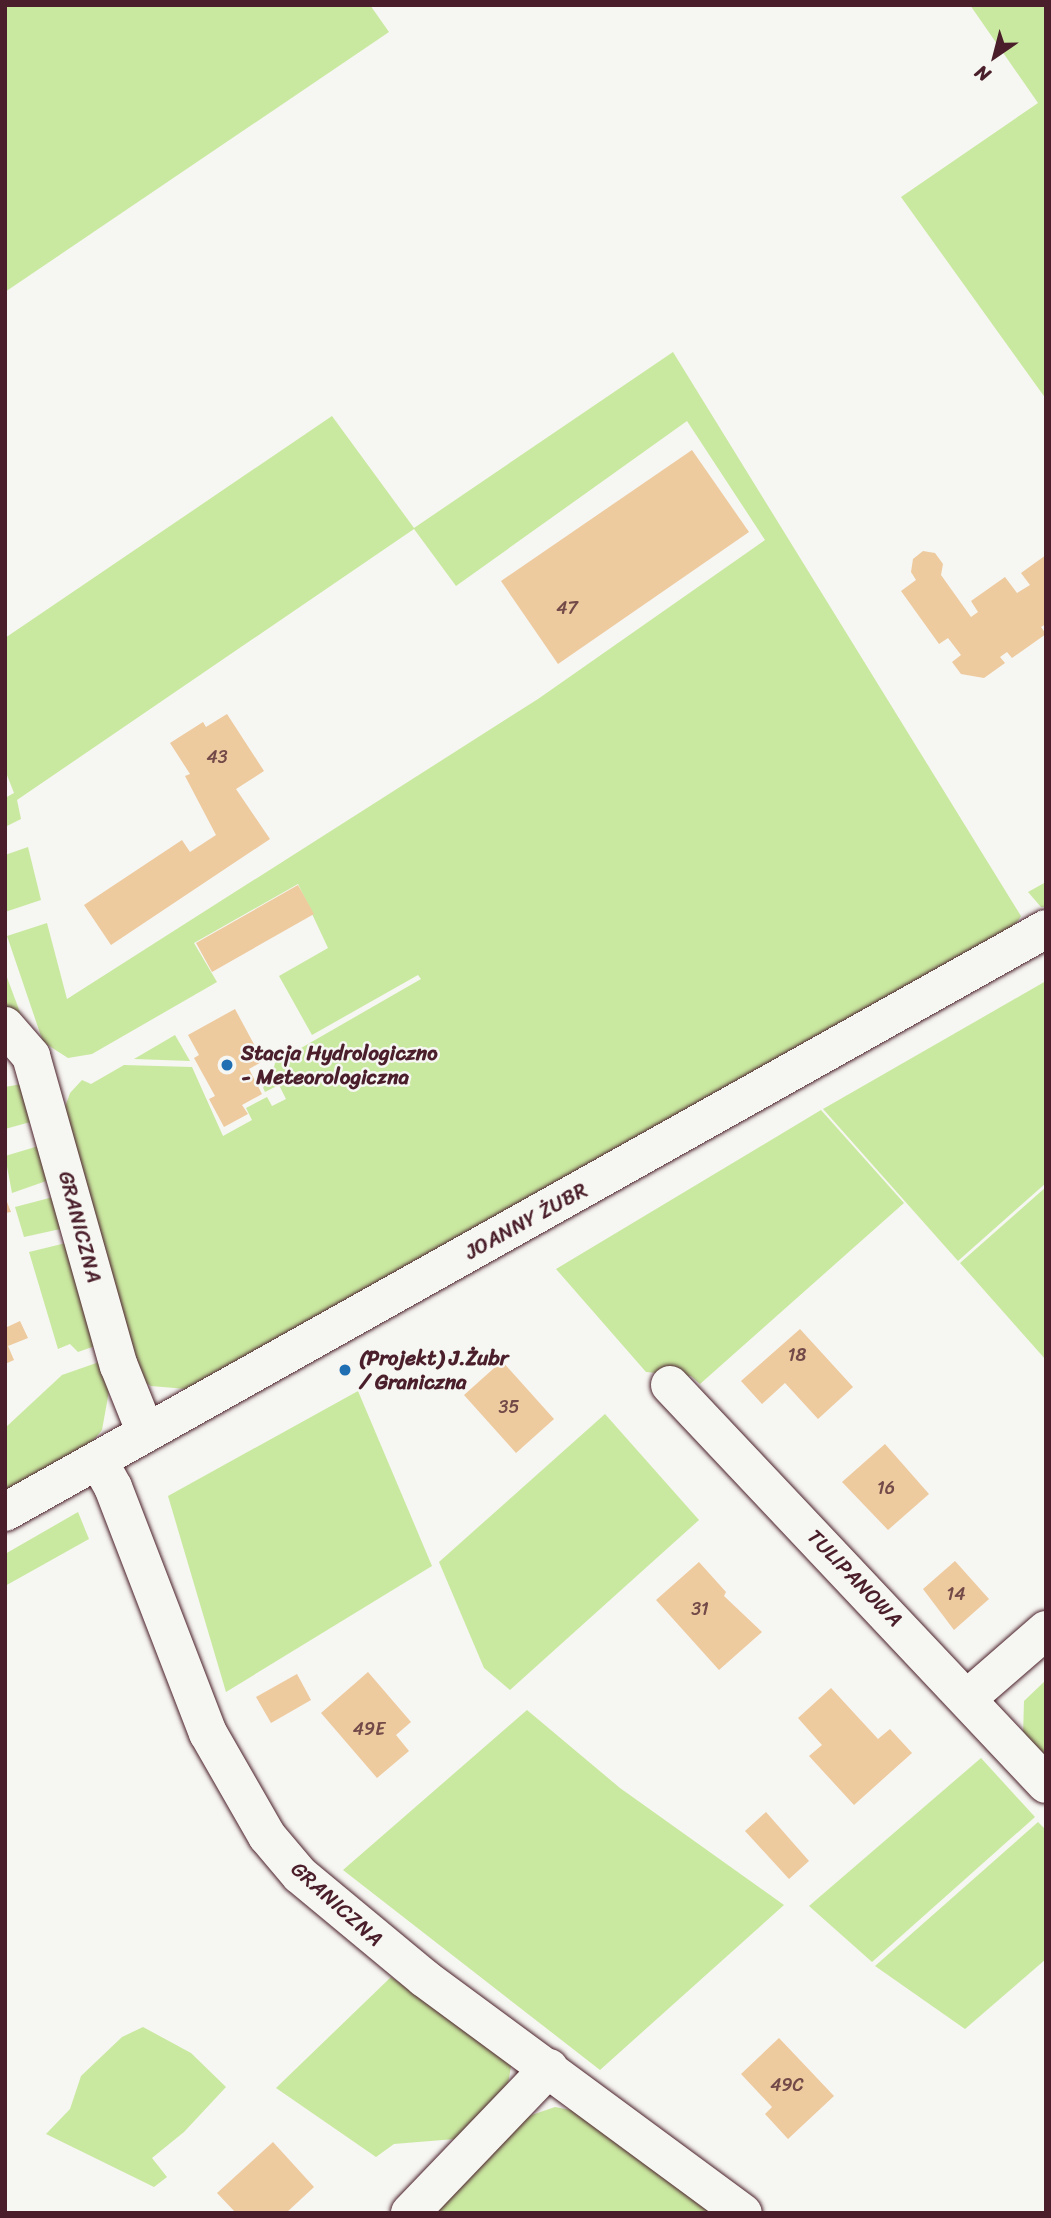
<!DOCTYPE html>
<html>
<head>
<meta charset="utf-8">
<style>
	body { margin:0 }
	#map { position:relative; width:1051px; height:2218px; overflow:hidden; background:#f6f6f2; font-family:Sriracha,sans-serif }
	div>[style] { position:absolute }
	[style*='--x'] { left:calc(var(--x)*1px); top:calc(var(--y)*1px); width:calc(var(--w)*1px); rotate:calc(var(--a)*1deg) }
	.green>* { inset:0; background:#cae9a0 }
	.building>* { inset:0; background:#eeca9f }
	.roads { filter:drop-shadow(0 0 2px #4a1f2b) drop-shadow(0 0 2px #4a1f2b) }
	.street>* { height:38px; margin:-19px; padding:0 19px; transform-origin:19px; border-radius:19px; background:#f6f6f2 }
	.secondary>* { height:38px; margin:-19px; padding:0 19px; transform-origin:19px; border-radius:19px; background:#f6f6f2 }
	.dots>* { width:19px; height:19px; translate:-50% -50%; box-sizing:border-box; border:4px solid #f6f6f2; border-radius:50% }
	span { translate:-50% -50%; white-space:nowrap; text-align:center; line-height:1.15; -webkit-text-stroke:5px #f6f6f2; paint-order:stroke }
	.number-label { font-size:18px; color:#734a48 }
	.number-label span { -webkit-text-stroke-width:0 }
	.poi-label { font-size:21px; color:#4a1f2b; font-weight:700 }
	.left { translate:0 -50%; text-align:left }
	.street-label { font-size:21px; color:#4a1f2b }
	.frame { position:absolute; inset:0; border:7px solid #4a1f2b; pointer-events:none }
	.north { position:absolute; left:960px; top:21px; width:70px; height:70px; -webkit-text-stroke:5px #f6f6f2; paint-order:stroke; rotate:215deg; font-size:19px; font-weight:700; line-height:28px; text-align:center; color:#4a1f2b }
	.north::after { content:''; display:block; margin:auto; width:24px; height:32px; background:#4a1f2b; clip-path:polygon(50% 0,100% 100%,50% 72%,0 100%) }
</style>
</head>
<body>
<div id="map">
	<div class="green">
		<div style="clip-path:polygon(5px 5px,370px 5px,389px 32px,5px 292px)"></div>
		<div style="clip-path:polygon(970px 5px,1046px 5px,1046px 399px,901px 197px,1038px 103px)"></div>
		<div style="clip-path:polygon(673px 352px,1021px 916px,1013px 928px,186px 1389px,151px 1386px,143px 1381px,64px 1110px,70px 1093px,82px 1080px,91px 1084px,124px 1065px,192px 1067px,223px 1136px,252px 1120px,246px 1108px,267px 1097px,272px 1106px,286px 1099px,279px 1085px,265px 1092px,259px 1079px,273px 1071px,275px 1063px,421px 979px,418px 975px,312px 1035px,279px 976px,328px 948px,298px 884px,194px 943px,217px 982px,92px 1054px,68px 1058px,43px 1042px,7px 936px,47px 923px,67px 999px,538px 699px,765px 540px,687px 421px,456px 586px,414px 529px,17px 800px,21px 819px,5px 827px,5px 798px,14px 793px,5px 770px,5px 638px,332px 416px,414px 528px)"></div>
		<div style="clip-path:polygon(28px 847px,41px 900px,5px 912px,5px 855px)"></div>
		<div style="clip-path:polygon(1046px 882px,1046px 907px,1041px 907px,1028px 892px)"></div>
		<div style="clip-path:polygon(5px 972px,28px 1034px,5px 1008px)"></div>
		<div style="clip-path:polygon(1046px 981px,1046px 1183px,958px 1261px,823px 1109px)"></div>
		<div style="clip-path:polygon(175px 1035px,190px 1061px,134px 1059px)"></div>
		<div style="clip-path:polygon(22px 1084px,34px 1121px,5px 1129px,5px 1087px)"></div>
		<div style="clip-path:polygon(821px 1110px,904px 1203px,700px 1384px,691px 1376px,646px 1372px,556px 1269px)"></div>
		<div style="clip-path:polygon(42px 1145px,52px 1179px,12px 1193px,5px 1156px)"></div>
		<div style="clip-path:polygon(1046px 1187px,1046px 1360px,960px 1263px)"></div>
		<div style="clip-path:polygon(57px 1196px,65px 1228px,24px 1237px,15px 1207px)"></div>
		<div style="clip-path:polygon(70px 1242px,98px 1345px,78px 1352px,70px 1344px,58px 1349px,29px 1252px)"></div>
		<div style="clip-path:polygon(102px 1361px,109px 1391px,102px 1430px,93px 1441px,5px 1493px,5px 1428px,62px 1375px)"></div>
		<div style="clip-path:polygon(358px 1391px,432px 1566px,226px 1692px,168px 1496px)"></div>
		<div style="clip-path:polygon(605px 1414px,699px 1520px,510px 1690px,484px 1668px,439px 1562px)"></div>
		<div style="clip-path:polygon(78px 1512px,89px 1539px,5px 1586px,5px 1554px)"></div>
		<div style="clip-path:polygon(1046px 1680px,1046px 1763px,1023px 1737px,1024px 1701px)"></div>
		<div style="clip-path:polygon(527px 1710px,620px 1788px,784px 1905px,600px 2070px,343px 1870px)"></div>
		<div style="clip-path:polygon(981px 1758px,1035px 1817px,872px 1962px,809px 1906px)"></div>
		<div style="clip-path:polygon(1038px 1822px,1046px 1830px,1046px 1959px,965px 2029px,875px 1966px)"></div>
		<div style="clip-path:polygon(391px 1977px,512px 2060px,508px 2084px,455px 2139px,394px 2144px,376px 2157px,276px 2088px)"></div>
		<div style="clip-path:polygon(143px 2027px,191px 2053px,226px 2087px,184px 2132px,152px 2158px,167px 2177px,154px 2187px,46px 2134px,70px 2109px,81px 2076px,122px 2037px)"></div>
		<div style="clip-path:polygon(555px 2107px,576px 2111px,727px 2213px,430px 2213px,526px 2117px)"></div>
	</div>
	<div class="building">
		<div style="clip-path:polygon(692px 450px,749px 532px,558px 664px,501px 581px)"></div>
		<div style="clip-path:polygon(923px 551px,935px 553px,943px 564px,941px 575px,971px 617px,978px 612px,971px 601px,1005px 577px,1017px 593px,1030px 585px,1021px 573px,1046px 555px,1046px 624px,1041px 627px,1046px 634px,1012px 658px,1007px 652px,1000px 657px,1005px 663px,984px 678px,961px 674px,952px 662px,961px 655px,948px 638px,939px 644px,901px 591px,916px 580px,911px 572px,913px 559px)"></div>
		<div style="clip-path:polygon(227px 714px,264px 771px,236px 789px,270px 839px,111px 945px,84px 905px,182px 840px,190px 852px,216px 835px,185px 776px,190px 774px,170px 743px,203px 722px,206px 727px)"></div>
		<div style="clip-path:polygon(298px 885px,314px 914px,212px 972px,196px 943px)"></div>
		<div style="clip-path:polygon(235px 1009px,263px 1061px,249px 1069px,262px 1094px,242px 1105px,248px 1114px,224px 1127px,209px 1099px,215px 1096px,194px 1058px,199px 1055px,188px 1035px)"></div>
		<div style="clip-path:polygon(5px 1197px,11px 1212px,5px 1213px)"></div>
		<div style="clip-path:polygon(20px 1321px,28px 1338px,8px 1346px,14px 1360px,5px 1364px,5px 1328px)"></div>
		<div style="clip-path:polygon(800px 1329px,853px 1387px,818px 1419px,785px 1383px,762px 1404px,741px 1381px)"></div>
		<div style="clip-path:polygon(502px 1361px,554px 1419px,516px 1453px,464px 1395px)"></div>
		<div style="clip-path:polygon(885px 1444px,929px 1494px,888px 1530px,842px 1482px)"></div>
		<div style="clip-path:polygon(955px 1561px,989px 1599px,954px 1630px,923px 1589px)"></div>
		<div style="clip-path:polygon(699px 1562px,726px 1592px,724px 1596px,762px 1632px,719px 1670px,656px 1600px)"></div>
		<div style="clip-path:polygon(368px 1672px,411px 1722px,396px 1735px,409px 1751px,377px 1778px,321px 1713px)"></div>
		<div style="clip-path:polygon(297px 1674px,311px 1700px,271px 1723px,256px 1697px)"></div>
		<div style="clip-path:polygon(831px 1688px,878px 1739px,890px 1729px,912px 1753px,854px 1805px,809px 1756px,822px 1745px,798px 1718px)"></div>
		<div style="clip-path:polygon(766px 1812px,809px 1861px,789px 1879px,745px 1831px)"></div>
		<div style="clip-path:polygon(779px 2038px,834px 2096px,788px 2139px,765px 2114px,772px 2107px,741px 2074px)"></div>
		<div style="clip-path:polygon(273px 2142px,314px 2187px,286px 2213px,236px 2213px,217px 2193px)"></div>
	</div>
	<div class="roads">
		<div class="street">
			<div style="--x:5;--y:1026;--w:40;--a:49"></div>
			<div style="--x:31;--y:1056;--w:322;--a:74.2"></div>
			<div style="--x:119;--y:1366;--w:72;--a:68.1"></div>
			<div style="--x:670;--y:1385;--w:548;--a:46.7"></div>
			<div style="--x:98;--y:1460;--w:31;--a:61"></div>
			<div style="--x:113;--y:1487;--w:264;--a:68.9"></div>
			<div style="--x:208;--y:1733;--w:119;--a:60.2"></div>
			<div style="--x:267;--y:1836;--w:51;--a:49.8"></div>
			<div style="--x:300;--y:1875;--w:161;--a:39.7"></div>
			<div style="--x:424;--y:1978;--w:396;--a:36.4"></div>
			<div style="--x:969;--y:1697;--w:102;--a:-41"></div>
			<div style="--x:410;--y:2213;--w:201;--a:-46.2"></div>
		</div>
		<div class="secondary">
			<div style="--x:5;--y:1512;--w:1193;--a:-29.25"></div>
		</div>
	</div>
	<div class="dots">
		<div style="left:227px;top:1065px;background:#1f6fb2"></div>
		<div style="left:345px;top:1370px;background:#1f6fb2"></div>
	</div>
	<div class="number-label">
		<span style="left:567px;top:608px">47</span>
		<span style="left:217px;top:757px">43</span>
		<span style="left:797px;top:1355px">18</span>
		<span style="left:509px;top:1407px">35</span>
		<span style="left:886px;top:1488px">16</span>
		<span style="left:956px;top:1594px">14</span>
		<span style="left:700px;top:1609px">31</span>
		<span style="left:369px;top:1729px">49E</span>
		<span style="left:787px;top:2085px">49C</span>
	</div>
	<div class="poi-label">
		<span class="left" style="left:241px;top:1065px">Stacja Hydrologiczno<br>- Meteorologiczna</span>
		<span class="left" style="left:359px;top:1370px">(Projekt) J.Żubr<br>/ Graniczna</span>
	</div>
	<div class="street-label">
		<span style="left:526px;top:1221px;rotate:-29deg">JOANNY ŻUBR</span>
		<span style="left:80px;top:1227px;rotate:75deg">GRANICZNA</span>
		<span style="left:855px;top:1578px;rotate:46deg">TULIPANOWA</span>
		<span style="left:337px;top:1904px;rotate:42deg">GRANICZNA</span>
	</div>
	<div class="frame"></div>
	<div class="north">N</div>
</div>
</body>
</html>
